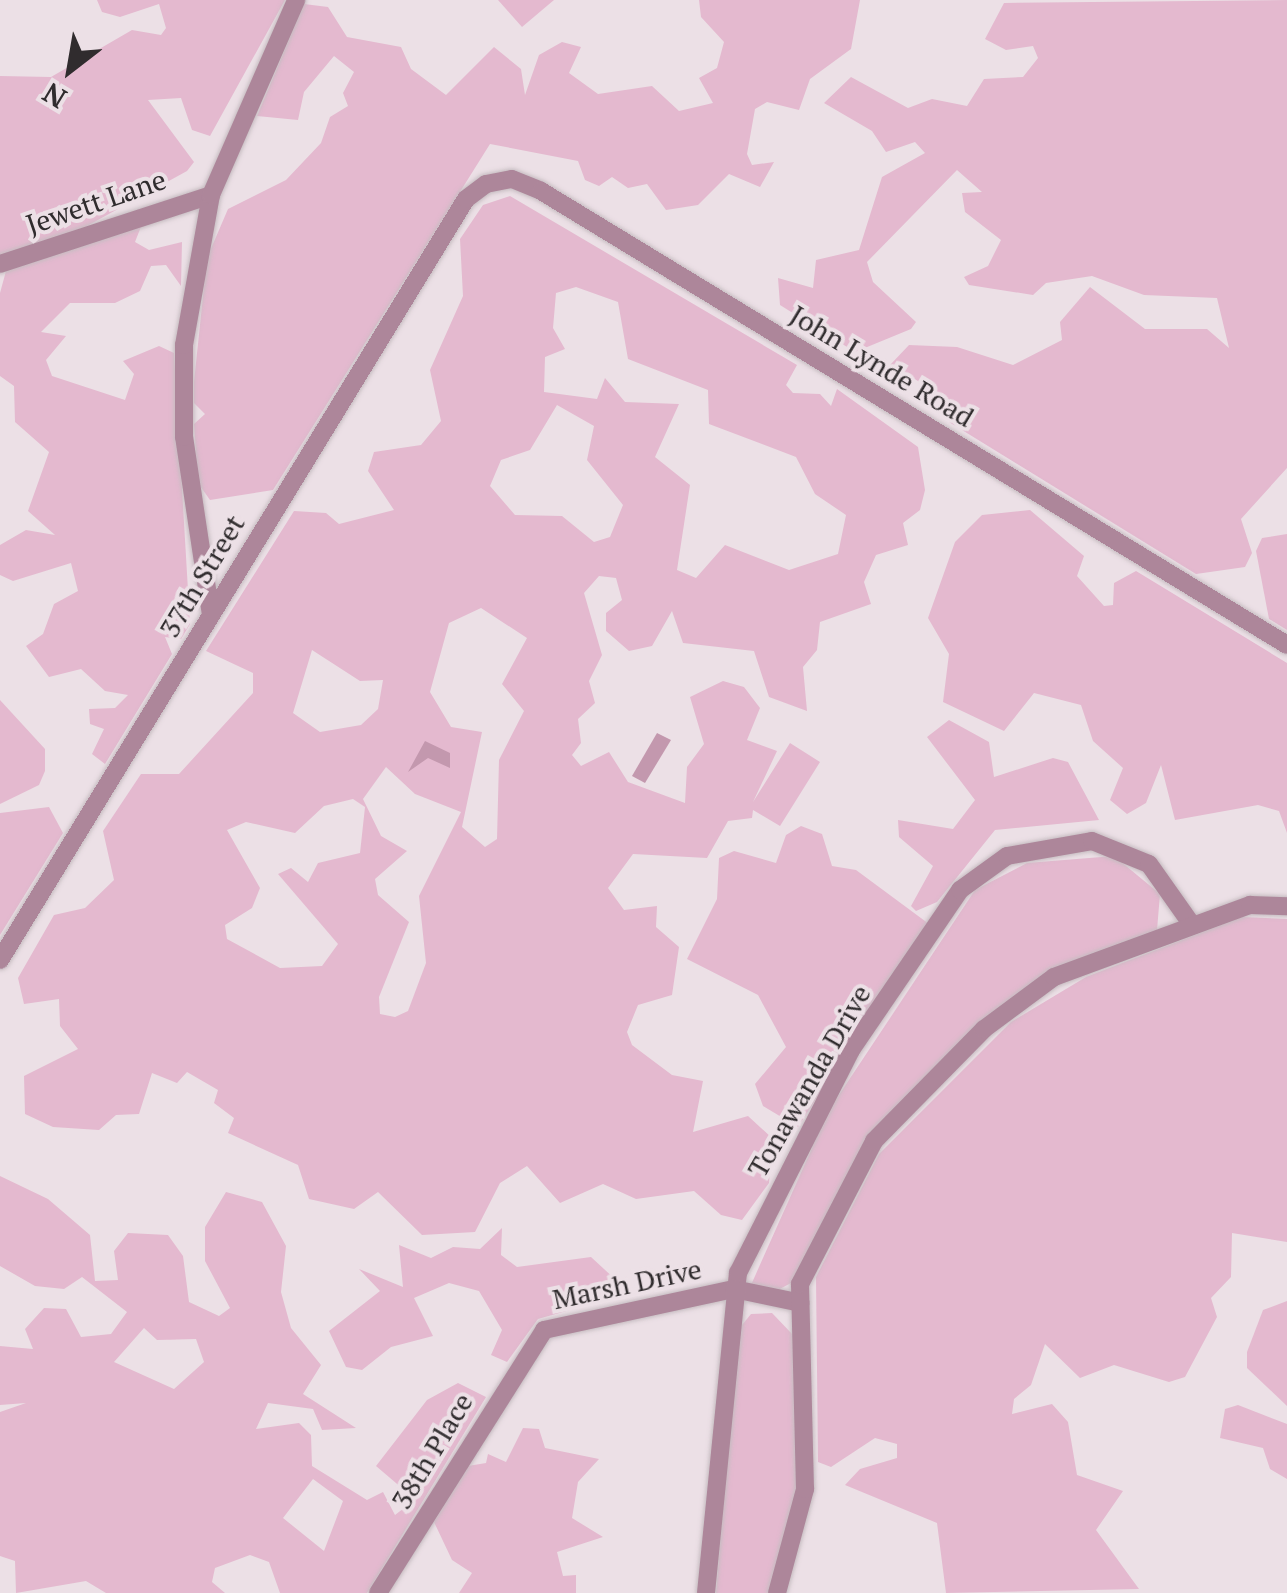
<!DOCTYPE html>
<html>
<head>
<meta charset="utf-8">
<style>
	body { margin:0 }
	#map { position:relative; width:1287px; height:1593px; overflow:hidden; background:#ece0e6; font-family:"PT Serif",serif }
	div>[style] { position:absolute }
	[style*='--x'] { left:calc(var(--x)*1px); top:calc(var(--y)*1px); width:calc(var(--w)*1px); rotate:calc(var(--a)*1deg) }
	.green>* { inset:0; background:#e4b9cf }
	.water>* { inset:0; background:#c398ae }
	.roads { filter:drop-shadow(0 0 2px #c6bcc1) drop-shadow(0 0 2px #c6bcc1) }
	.minor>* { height:18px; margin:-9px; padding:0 9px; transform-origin:9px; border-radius:9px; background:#ad869a }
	span { translate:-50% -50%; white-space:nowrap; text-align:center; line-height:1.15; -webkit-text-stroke:8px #ece0e6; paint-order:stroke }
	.street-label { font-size:28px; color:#302c2e }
	.north { position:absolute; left:20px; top:20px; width:100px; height:100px; -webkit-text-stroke:8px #ece0e6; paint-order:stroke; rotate:211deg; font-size:28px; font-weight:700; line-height:40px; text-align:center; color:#302c2e }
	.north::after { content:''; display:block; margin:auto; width:35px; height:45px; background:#302c2e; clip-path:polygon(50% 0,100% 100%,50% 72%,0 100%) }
</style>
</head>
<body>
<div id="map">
	<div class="green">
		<div style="clip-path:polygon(97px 0,285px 0,210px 136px,192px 130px,181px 98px,148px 100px,194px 162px,187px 171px,87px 226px,0 257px,0 76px,51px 77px,132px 30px,161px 35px,166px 28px,159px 4px,120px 17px,102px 12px)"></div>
		<div style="clip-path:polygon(498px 0,554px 0,522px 27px)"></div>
		<div style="clip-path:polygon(699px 0,860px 0,851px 49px,810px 79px,799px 110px,767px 102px,755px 109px,747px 154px,752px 165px,774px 162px,760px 187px,729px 174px,698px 205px,666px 210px,647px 184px,628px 188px,612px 177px,599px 186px,585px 180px,578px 161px,490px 144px,273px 490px,210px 500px,198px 483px,194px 424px,205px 414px,194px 403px,194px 382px,207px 258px,228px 209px,286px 180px,321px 143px,330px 117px,348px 106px,343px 93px,354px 72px,334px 56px,304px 92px,298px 120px,257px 116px,304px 4px,328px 7px,347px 37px,401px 47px,411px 69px,446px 95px,494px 47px,521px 69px,525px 95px,539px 55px,562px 42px,581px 47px,569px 73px,598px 94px,652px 86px,679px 111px,713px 103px,699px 78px,717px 68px,724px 42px,701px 17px)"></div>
		<div style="clip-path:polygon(1287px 0,1287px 468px,1241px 519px,1252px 553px,1245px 567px,1196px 574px,949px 422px,939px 393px,890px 365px,909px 345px,957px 347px,1013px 365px,1062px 340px,1060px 322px,1090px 287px,1145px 329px,1207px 329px,1229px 348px,1217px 298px,1144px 295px,1092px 276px,1046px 283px,1033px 295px,969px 285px,964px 277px,988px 266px,1001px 240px,965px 212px,962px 193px,982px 192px,957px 170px,867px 262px,873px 282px,916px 322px,911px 329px,855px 352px,780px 305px,778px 278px,813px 288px,816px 260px,859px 250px,882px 177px,925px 153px,915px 142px,886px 152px,872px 131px,824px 103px,851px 77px,908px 108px,932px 99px,967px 106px,984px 79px,1023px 77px,1038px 58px,1033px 46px,1006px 50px,985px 39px,1004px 3px)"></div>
		<div style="clip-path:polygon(evenodd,510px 196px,797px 365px,786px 385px,793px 393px,820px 394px,831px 406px,837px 389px,918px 447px,925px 490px,920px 510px,903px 523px,908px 545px,876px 555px,864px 582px,871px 604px,820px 622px,817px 650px,803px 667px,807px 711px,769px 697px,754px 651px,683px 643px,672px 611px,652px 646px,629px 651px,606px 631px,606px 613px,622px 600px,616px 578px,599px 576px,584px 593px,602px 655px,589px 681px,595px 703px,578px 719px,581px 743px,572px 755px,581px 766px,609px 752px,628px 782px,685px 803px,687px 767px,704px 744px,690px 697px,723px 681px,744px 687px,760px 708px,747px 740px,777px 751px,753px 802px,790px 743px,820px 762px,780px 826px,753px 810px,752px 818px,728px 821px,707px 858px,633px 854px,608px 888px,624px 910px,657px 906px,656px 927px,679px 947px,672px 995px,638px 1005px,627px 1032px,632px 1045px,672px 1075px,703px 1081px,693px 1132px,748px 1116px,772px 1138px,769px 1183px,742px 1220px,721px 1215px,694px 1191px,636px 1199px,603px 1184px,560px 1203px,527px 1166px,500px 1183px,475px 1232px,422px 1235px,378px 1192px,354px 1209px,309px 1199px,298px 1165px,228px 1133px,234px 1118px,214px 1103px,218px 1090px,187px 1072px,177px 1083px,152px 1073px,139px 1114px,116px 1115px,99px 1130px,53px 1127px,25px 1114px,24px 1076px,78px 1049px,60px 1026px,59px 999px,24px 1004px,18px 978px,54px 915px,85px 908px,114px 880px,103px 831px,141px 774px,179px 774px,253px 693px,253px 673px,206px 651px,294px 511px,326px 513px,339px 524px,394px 510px,368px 471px,374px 452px,421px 445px,441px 421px,430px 370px,463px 296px,460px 239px,483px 205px,510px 196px,576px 287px,618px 302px,628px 359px,708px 390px,709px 424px,796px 457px,815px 494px,846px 515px,838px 554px,789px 570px,725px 545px,696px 578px,677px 570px,690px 485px,655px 457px,679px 404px,625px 402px,605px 378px,597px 399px,544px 392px,545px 357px,565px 349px,553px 328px,556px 293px,576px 287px,510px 196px,557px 405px,594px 426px,587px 460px,623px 505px,610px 537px,594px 542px,562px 516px,515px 515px,490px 486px,501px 460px,530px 450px,557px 405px,510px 196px,481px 608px,527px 638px,502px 684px,524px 711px,499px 760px,497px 839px,485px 847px,462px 827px,482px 732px,451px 727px,430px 692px,449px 623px,481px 608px,510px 196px,312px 650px,360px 681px,383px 680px,378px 709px,361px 725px,320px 732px,293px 713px,312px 650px,510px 196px,386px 767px,415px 794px,461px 812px,419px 896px,426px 963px,408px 1011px,395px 1017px,380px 1014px,379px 997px,409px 922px,378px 895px,375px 879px,407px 851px,381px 836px,363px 799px,386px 767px,510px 196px,353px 799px,365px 807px,360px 853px,318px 863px,308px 882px,291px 868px,278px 874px,338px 944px,322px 966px,280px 968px,227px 939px,225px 925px,252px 908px,260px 888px,227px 830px,246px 822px,295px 833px,324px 806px,353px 799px)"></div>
		<div style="clip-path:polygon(142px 224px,135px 242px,149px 250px,182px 242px,181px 286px,166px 265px,151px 266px,140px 291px,115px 303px,70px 303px,41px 332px,66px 336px,46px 360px,52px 376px,125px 400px,134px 374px,123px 361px,159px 346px,174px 353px,190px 624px,181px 639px,165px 637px,172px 654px,105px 764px,92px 754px,104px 729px,90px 724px,89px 709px,115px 708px,128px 695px,105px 691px,81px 669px,49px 677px,26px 646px,43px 634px,54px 604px,78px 591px,71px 563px,13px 581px,0 575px,0 545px,26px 530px,55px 535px,28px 511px,49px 452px,15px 422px,14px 386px,0 376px,0 293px,6px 271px)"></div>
		<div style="clip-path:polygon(1030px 510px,1084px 556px,1077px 576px,1104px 606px,1113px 605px,1114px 583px,1136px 571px,1287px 663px,1287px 833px,1279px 811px,1258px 805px,1175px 820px,1161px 765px,1146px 803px,1127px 814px,1110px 800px,1123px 768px,1093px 741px,1081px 705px,1034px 693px,1004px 731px,943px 702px,949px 654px,928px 618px,955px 542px,982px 515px)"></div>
		<div style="clip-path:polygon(1287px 534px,1287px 630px,1269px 619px,1256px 551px,1262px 538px)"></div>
		<div style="clip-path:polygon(0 700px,45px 749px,45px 771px,39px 785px,0 804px)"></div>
		<div style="clip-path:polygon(949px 720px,989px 742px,994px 777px,1053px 758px,1068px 762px,1099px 820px,995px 830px,937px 902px,916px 911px,911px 906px,933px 866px,899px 837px,898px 820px,953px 829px,975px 800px,927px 737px)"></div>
		<div style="clip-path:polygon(49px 807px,63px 833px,0 935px,0 813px)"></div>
		<div style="clip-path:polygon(801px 826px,822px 834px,832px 866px,856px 870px,929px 924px,798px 1127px,763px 1106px,755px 1084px,786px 1047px,758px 995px,687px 959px,717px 899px,719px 858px,734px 851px,776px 863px,786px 835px)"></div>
		<div style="clip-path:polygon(1114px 856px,1160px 894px,1157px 930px,1063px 968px,893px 1113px,793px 1282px,774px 1292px,751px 1285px,829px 1110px,975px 890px,1027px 863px)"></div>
		<div style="clip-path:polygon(1242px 917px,1287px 919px,1287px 1242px,1232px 1233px,1231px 1277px,1211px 1298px,1217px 1317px,1185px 1377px,1169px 1382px,1114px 1365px,1080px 1378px,1045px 1344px,1031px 1385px,1014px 1399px,1012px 1414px,1052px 1404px,1068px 1422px,1077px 1475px,1123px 1491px,1096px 1530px,1139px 1589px,946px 1593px,937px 1523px,845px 1485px,860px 1469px,897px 1458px,897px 1444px,875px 1438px,831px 1467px,818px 1462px,816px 1277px,879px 1154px,1011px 1022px,1086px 977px)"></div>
		<div style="clip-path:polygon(evenodd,0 1176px,48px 1199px,90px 1235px,95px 1281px,118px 1280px,114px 1251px,128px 1233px,168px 1235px,183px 1256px,189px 1302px,219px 1316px,230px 1308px,205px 1261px,205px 1227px,226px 1192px,262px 1202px,286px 1246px,281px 1292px,291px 1328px,321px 1365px,303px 1394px,356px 1428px,322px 1430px,313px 1409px,268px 1403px,256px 1429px,299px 1423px,311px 1435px,312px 1466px,367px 1500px,383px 1492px,395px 1515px,408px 1505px,403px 1489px,376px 1466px,427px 1400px,458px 1383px,486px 1397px,367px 1593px,280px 1593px,269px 1562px,250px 1555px,215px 1568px,212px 1582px,225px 1593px,106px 1593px,86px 1581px,16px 1593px,15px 1561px,0 1556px,0 1412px,26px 1403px,0 1405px,0 1346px,33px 1349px,25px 1329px,44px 1308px,66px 1309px,81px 1337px,111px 1334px,127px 1312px,82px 1277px,64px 1289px,35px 1286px,0 1266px,0 1176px,144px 1328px,157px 1340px,196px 1339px,204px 1362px,174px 1389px,114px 1362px,144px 1328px,0 1176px,313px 1479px,343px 1501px,324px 1551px,283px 1518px,313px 1479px)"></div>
		<div style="clip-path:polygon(502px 1228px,501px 1255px,517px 1267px,591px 1257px,630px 1293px,538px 1319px,507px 1362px,491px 1355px,502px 1330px,479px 1291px,449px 1283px,414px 1298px,433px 1336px,391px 1347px,362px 1370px,346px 1367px,329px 1331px,380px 1291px,359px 1269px,403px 1287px,399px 1245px,431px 1258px,453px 1247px,480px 1249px)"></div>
		<div style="clip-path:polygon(1287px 1301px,1287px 1406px,1247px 1368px,1247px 1352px,1263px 1310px)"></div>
		<div style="clip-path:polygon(772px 1313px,794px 1336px,797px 1492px,771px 1593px,716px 1593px,738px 1330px,751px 1314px)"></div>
		<div style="clip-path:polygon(1238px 1405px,1287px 1424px,1287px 1479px,1270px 1469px,1263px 1448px,1220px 1438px,1225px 1409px)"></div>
		<div style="clip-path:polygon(523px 1428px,539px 1429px,545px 1448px,599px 1459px,578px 1482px,572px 1518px,603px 1537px,557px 1552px,563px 1576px,576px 1575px,576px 1593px,459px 1593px,472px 1573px,452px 1560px,434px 1522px,468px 1466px,486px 1463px,488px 1454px,506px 1462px)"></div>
	</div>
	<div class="water">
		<div style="clip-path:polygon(657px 733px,671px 740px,645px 783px,632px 776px)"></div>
		<div style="clip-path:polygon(425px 741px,450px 753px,450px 768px,428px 758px,408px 772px)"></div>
	</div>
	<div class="roads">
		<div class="minor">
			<div style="--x:0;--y:264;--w:222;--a:-18.1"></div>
			<div style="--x:211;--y:615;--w:180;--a:-98.6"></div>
			<div style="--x:184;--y:437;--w:92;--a:-90"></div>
			<div style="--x:184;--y:345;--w:152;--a:-79.8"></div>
			<div style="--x:211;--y:195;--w:213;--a:-66.4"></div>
			<div style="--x:0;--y:960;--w:892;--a:-58.52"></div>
			<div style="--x:466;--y:199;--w:25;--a:-37"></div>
			<div style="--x:486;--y:184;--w:26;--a:-11"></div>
			<div style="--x:512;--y:179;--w:31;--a:22"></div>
			<div style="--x:541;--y:191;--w:873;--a:31.32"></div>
			<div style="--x:378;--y:1593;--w:311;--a:-57.7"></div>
			<div style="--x:544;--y:1330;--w:194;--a:-12.2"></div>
			<div style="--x:734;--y:1289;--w:68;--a:11.8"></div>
			<div style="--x:706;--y:1593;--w:322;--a:-84.3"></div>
			<div style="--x:738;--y:1273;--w:250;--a:-63.1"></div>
			<div style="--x:851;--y:1050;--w:194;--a:-55.7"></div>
			<div style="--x:960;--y:890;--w:58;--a:-35.9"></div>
			<div style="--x:1007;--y:856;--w:86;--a:-10"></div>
			<div style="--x:1092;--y:841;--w:61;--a:22"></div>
			<div style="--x:1149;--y:864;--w:75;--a:54.8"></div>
			<div style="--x:777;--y:1593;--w:108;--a:-74.9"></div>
			<div style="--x:805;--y:1489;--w:205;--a:-91.4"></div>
			<div style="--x:800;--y:1284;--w:161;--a:-62.6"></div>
			<div style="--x:874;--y:1141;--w:157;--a:-45.5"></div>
			<div style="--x:984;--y:1029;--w:87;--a:-36.6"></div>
			<div style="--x:1054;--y:977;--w:209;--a:-20.2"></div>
			<div style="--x:1250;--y:905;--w:37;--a:2"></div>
		</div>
	</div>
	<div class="street-label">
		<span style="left:96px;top:202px;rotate:-19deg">Jewett Lane</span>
		<span style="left:882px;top:366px;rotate:31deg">John Lynde Road</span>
		<span style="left:202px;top:576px;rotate:-59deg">37th Street</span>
		<span style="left:809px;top:1081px;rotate:-60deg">Tonawanda Drive</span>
		<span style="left:627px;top:1284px;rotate:-12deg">Marsh Drive</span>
		<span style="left:432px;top:1451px;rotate:-59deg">38th Place</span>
	</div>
	<div class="north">N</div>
</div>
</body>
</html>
